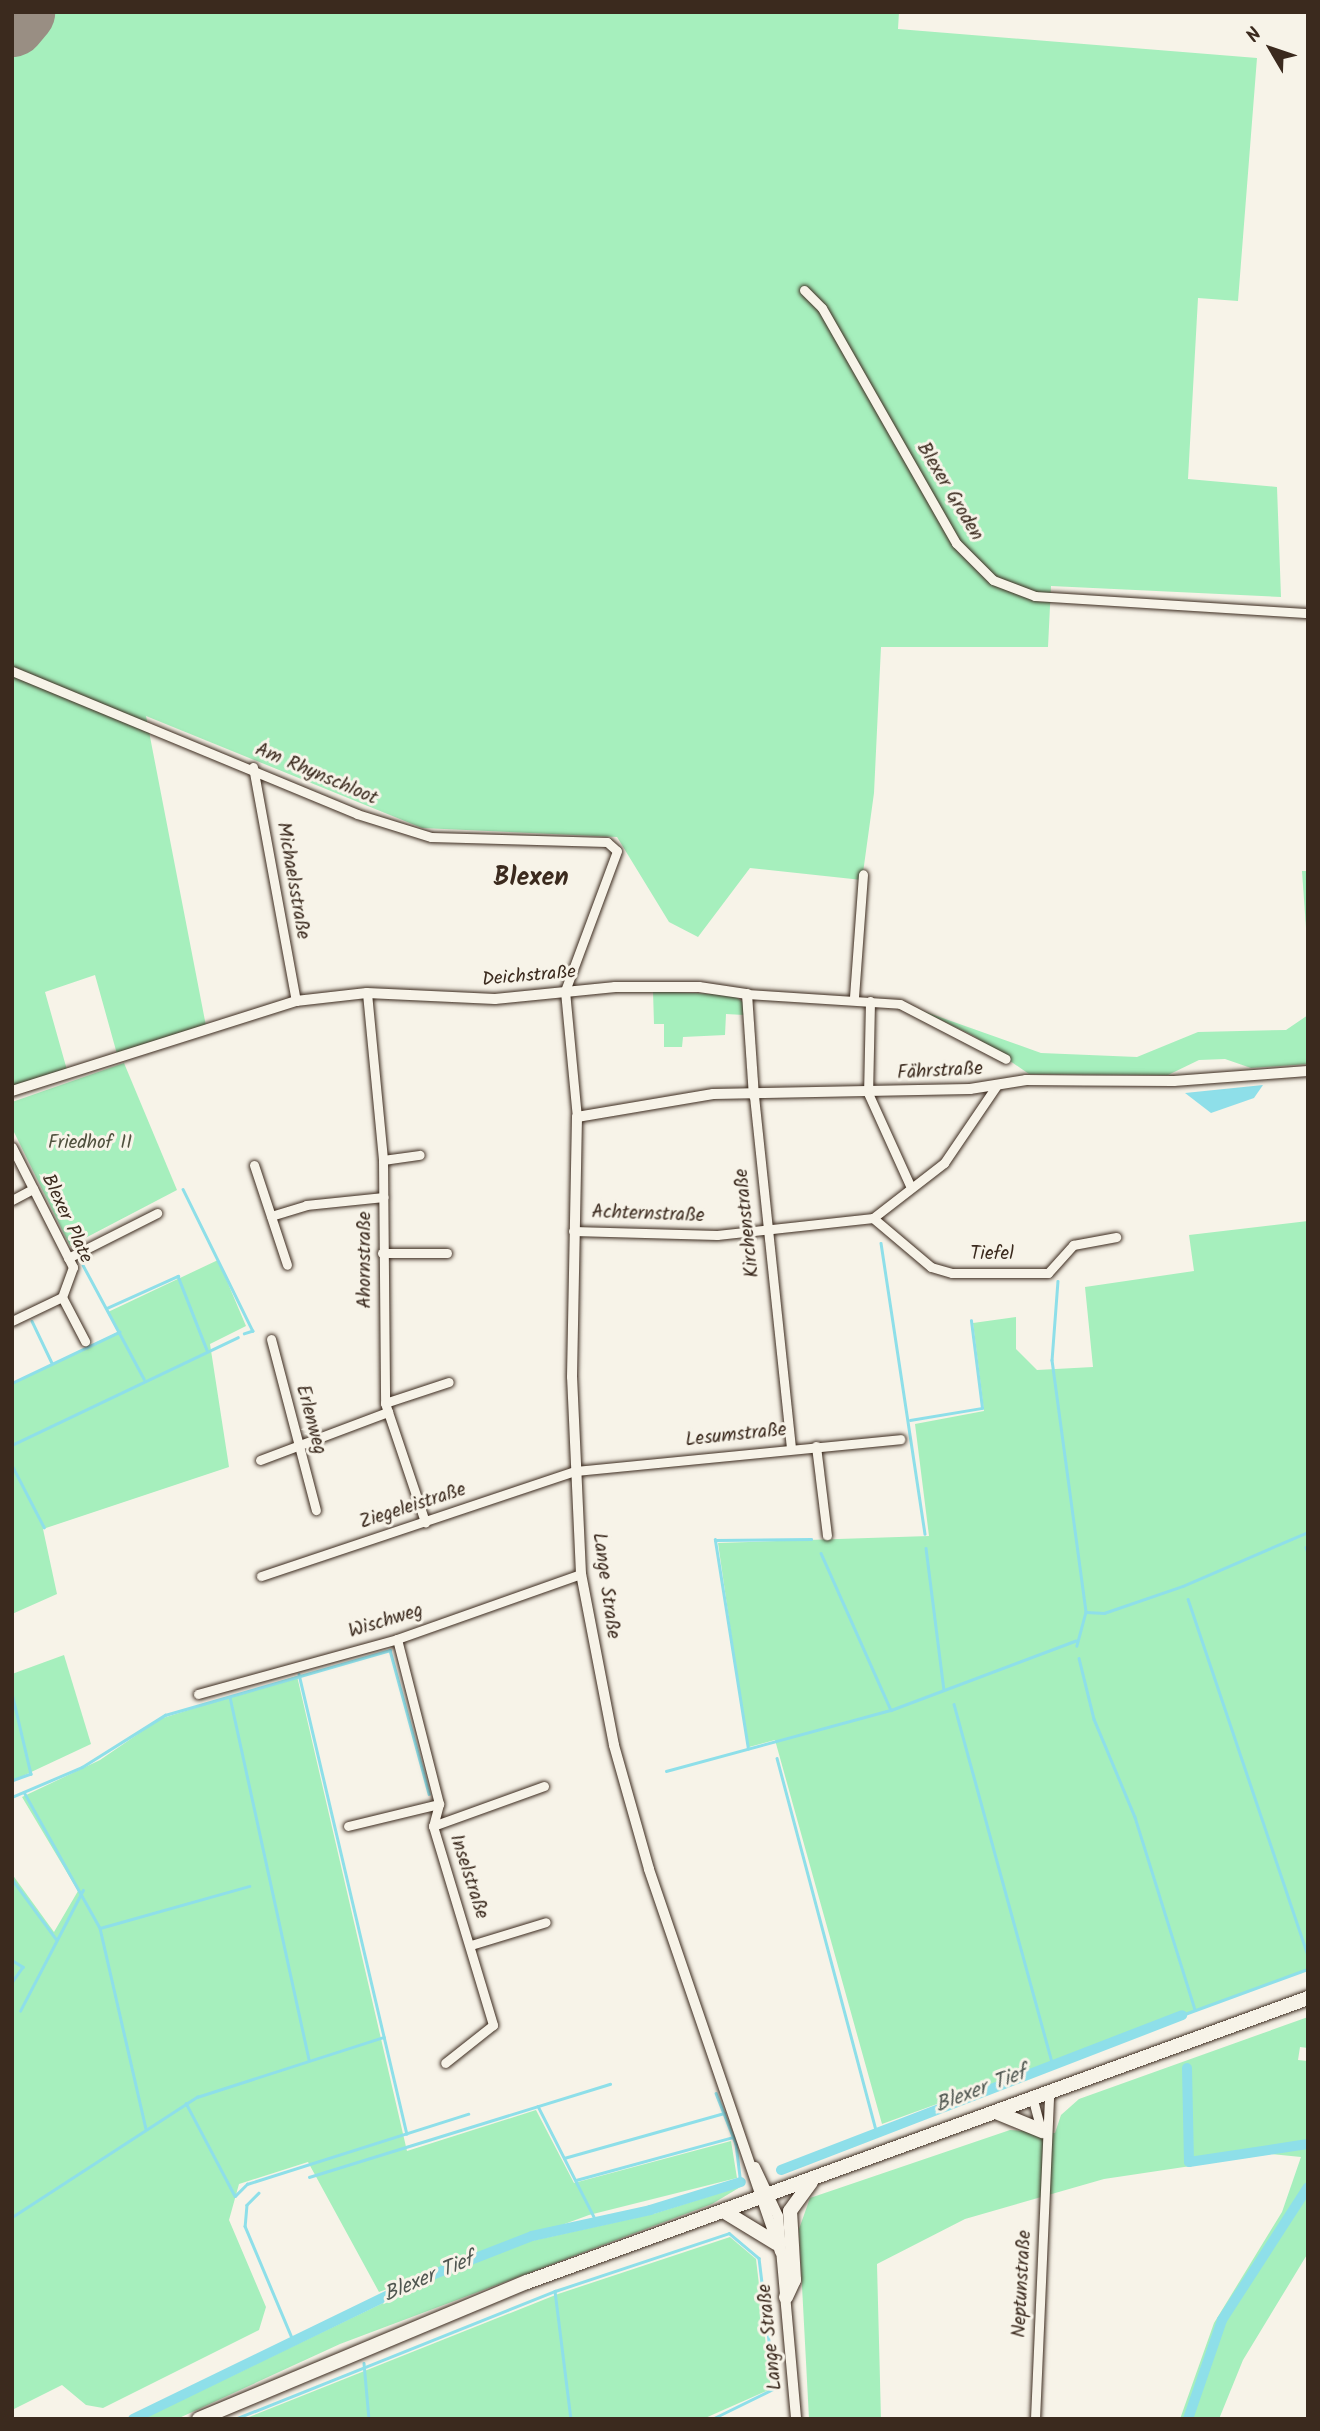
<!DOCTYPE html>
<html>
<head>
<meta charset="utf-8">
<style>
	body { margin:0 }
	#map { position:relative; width:1320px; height:2431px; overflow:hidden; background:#f7f3e8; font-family:Kalam,sans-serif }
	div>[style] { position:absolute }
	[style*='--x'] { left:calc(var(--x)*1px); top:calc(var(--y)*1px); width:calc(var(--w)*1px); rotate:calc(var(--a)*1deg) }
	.green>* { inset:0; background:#a6efbd }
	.water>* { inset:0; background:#8edfe9 }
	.stream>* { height:2.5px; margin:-1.25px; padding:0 1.25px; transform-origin:1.25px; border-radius:1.25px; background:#8edfe9 }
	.canal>* { height:10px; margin:-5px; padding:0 5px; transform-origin:5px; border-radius:5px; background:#8edfe9 }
	.runway>* { height:65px; margin:-32.5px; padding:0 32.5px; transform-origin:32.5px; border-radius:32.5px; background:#998e83 }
	.roads { filter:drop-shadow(0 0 2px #3b2a1e) drop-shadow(0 0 2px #3b2a1e) }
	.minor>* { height:9px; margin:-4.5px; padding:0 4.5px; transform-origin:4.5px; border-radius:4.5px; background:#f7f3e8 }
	.tertiary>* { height:10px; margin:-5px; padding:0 5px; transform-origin:5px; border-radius:5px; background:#f7f3e8 }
	.primary>* { height:14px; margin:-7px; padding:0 7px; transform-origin:7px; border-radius:7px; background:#f7f3e8 }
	span { translate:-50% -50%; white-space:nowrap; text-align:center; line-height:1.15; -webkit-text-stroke:6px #f7f3e8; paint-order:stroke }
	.street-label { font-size:19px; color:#3b2a1e }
	.park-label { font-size:19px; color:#50513e }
	.water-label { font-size:21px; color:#505751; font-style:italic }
	.district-label { font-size:26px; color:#3b2a1e; font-weight:700 }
	.frame { position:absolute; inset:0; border:14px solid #3b2a1e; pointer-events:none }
	.north { position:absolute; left:1236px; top:14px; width:70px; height:70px; -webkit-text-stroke:5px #f7f3e8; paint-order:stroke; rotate:309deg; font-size:19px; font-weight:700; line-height:28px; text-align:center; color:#3b2a1e }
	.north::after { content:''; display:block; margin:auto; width:24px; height:32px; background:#3b2a1e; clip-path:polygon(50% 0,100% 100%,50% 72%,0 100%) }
</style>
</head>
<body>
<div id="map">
	<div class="green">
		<div style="clip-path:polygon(12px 12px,899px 12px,898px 29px,1257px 58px,1238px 301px,1198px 298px,1188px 479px,1277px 487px,1281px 597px,1051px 586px,1048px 647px,881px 647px,874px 793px,862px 880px,750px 868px,698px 937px,669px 922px,617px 837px,422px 828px,146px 716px,206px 1026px,117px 1054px,95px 975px,45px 992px,67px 1070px,12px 1086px)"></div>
		<div style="clip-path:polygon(1302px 871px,1308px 871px,1308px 956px)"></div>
		<div style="clip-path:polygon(653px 991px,733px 995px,743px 1002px,744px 1015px,726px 1014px,725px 1035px,683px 1037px,682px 1047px,664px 1047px,664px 1024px,654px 1024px)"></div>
		<div style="clip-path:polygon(920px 1010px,1041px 1053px,1137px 1057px,1198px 1032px,1286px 1030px,1308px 1015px,1308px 1064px,1251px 1068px,1225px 1059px,1199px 1060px,1168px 1075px,1029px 1074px,974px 1036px)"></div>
		<div style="clip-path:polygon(124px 1063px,177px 1190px,70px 1246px,12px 1128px,12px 1102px)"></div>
		<div style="clip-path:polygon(1308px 1221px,1308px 1969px,882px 2124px,775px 1740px,749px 1747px,746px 1737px,718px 1543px,929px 1536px,915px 1424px,984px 1411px,973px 1323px,1016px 1317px,1016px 1349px,1037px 1370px,1093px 1367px,1085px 1287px,1194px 1271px,1189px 1235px)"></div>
		<div style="clip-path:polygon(218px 1260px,246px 1326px,210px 1344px,229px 1467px,43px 1529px,57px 1594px,12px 1614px,12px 1383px,118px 1332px,108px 1312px)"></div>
		<div style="clip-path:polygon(64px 1655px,91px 1744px,12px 1781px,12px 1674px)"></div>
		<div style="clip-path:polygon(297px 1676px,407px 2151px,536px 2110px,574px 2183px,731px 2141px,737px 2178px,589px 2215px,379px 2292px,308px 2162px,239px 2184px,229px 2220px,266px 2307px,259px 2330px,103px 2408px,86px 2405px,62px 2385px,12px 2410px,12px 1874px,54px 1932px,78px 1891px,22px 1797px,100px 1760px,160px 1719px)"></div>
		<div style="clip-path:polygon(1308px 2017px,1308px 2048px,1300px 2047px,1298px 2060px,1308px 2061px,1308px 2253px,1243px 2360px,1219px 2419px,1180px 2419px,1214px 2323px,1282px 2212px,1301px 2157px,1271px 2154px,1104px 2179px,965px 2219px,877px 2264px,881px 2419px,809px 2419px,799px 2229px,810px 2198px,1010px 2130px,1055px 2133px,1061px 2115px,1079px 2099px)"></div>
		<div style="clip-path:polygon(742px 2186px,712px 2204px,340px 2344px,177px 2419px,142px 2419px,435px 2278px,531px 2241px,653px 2214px)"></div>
		<div style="clip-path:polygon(730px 2237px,756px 2259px,771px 2389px,703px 2419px,244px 2419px,558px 2294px)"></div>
	</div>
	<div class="water">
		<div style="clip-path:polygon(1263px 1085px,1254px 1098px,1211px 1113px,1185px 1093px)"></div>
	</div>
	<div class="stream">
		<div style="--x:183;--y:1189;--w:158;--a:63.8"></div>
		<div style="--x:253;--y:1331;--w:9;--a:162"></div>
		<div style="--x:881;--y:1243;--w:294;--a:81.4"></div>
		<div style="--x:83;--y:1265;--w:129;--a:61.8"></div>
		<div style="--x:1058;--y:1281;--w:79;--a:94.3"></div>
		<div style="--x:1052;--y:1360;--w:254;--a:82.3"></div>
		<div style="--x:1086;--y:1612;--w:35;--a:105"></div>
		<div style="--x:107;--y:1308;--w:78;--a:-24.3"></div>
		<div style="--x:178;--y:1276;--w:79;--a:68.6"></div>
		<div style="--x:32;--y:1321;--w:47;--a:64.5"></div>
		<div style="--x:12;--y:1383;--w:119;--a:-25.5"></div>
		<div style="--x:910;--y:1420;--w:73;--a:-9.5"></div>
		<div style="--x:982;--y:1408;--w:88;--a:-97.2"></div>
		<div style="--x:12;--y:1445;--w:250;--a:-25.5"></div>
		<div style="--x:12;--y:1465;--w:70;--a:62.7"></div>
		<div style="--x:1306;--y:1547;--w:6;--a:72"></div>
		<div style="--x:926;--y:1548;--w:143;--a:82.8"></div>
		<div style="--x:821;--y:1553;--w:172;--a:66"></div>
		<div style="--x:1188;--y:1599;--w:377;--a:71.4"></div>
		<div style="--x:1086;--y:1612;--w:18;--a:3"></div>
		<div style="--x:1104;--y:1613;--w:83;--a:-18.9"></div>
		<div style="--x:1183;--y:1586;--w:136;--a:-23.4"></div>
		<div style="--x:1079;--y:1658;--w:63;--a:76.2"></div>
		<div style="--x:1094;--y:1719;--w:106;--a:67.3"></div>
		<div style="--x:1135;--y:1817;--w:202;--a:72.7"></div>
		<div style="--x:299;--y:1674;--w:472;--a:76.8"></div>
		<div style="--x:12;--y:1693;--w:83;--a:76.8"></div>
		<div style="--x:31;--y:1774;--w:20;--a:160"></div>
		<div style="--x:230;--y:1697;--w:371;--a:77.7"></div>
		<div style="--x:954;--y:1704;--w:372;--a:74.7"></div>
		<div style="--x:748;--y:1749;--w:212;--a:-99"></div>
		<div style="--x:715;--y:1540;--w:96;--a:-0.6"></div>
		<div style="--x:777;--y:1758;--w:384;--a:75.1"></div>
		<div style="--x:666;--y:1771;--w:233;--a:-15.2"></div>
		<div style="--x:891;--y:1710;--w:197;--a:-20.6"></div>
		<div style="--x:24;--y:1792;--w:156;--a:60.8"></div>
		<div style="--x:100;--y:1928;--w:206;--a:77.1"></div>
		<div style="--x:12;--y:1797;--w:76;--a:-23.2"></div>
		<div style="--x:82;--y:1767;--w:98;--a:-32.1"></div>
		<div style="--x:165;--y:1715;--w:234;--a:-16.1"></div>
		<div style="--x:390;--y:1650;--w:149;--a:74.8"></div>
		<div style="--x:12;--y:1879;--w:74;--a:53.7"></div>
		<div style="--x:100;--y:1928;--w:155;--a:-15.7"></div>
		<div style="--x:12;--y:1960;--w:13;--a:32"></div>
		<div style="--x:23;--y:1967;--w:19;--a:125"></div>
		<div style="--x:20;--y:2011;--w:136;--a:-62.5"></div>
		<div style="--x:1182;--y:2015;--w:134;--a:-20.1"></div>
		<div style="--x:716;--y:2093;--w:55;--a:68.6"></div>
		<div style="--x:736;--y:2144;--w:38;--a:83"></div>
		<div style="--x:186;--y:2103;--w:105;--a:62.2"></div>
		<div style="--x:235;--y:2196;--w:17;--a:-45"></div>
		<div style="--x:247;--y:2184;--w:232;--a:-17.6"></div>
		<div style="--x:538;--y:2106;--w:127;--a:63.2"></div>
		<div style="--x:564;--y:2158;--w:166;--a:-15.7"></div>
		<div style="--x:309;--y:2177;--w:315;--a:-17.2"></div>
		<div style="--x:576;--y:2180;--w:163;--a:-15.3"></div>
		<div style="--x:259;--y:2193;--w:17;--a:135"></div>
		<div style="--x:247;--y:2205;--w:21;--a:95"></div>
		<div style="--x:245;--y:2226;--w:124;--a:67.2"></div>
		<div style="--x:12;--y:2217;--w:221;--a:-33"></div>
		<div style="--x:197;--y:2097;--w:196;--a:-17.8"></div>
		<div style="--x:555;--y:2291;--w:129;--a:82.9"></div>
		<div style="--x:364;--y:2363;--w:56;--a:84.9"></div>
		<div style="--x:12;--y:2418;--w:1;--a:45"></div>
		<div style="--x:235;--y:2419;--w:345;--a:-21.8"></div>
		<div style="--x:555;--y:2291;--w:183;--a:-18.4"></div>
		<div style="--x:729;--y:2233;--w:39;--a:40"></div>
		<div style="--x:759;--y:2258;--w:117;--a:83.1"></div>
		<div style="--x:712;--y:2419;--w:70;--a:-26.2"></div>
	</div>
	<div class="canal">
		<div style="--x:1187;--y:2068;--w:94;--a:88.8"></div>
		<div style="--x:1189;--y:2162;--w:120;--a:-8.6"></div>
		<div style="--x:781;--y:2170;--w:430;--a:-21.1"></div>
		<div style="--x:133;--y:2419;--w:318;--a:-25.9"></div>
		<div style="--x:419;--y:2280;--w:121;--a:-21.3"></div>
		<div style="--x:532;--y:2236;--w:121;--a:-12.4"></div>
		<div style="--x:650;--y:2210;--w:95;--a:-17.1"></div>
		<div style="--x:1188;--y:2419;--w:105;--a:-71"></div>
		<div style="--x:1222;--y:2320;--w:158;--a:-57.1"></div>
	</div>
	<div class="runway">
		<div style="--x:12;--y:24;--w:16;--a:-50"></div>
	</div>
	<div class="roads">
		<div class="minor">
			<div style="--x:804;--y:290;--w:25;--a:45"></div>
			<div style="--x:822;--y:308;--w:271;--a:60.3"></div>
			<div style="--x:956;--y:543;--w:52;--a:45"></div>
			<div style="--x:993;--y:580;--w:45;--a:20.9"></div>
			<div style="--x:1035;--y:596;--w:274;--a:3.6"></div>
			<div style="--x:12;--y:671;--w:373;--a:22.5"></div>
			<div style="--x:357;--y:814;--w:77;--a:17.3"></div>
			<div style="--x:431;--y:837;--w:176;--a:1.6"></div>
			<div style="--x:607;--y:842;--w:13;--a:42"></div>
			<div style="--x:617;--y:851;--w:149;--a:110.4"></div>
			<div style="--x:565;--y:991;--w:127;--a:84.6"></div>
			<div style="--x:253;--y:767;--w:238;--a:79.6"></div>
			<div style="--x:367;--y:993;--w:168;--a:84.5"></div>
			<div style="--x:383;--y:1160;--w:243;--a:89.5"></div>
			<div style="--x:385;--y:1403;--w:126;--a:71.4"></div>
			<div style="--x:747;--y:994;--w:153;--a:3.7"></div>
			<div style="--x:900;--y:1004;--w:119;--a:27.4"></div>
			<div style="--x:854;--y:997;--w:123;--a:-85.8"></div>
			<div style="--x:870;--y:1001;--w:92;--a:91.2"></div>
			<div style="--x:868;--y:1093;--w:104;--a:65.6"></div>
			<div style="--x:754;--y:1096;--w:354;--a:84"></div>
			<div style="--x:12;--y:1147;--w:135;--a:63.1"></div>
			<div style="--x:73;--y:1267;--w:32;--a:110"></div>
			<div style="--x:62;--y:1297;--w:50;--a:62.4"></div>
			<div style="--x:383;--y:1160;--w:37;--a:-8"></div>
			<div style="--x:254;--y:1165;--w:105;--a:71.7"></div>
			<div style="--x:12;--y:1200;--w:24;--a:-28"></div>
			<div style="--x:271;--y:1216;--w:37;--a:-17"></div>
			<div style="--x:306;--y:1205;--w:78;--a:-5.9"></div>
			<div style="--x:873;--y:1218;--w:76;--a:40.2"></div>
			<div style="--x:931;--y:1267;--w:22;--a:16"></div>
			<div style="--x:952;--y:1273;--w:96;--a:0"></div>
			<div style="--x:1048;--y:1273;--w:38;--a:-48"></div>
			<div style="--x:1073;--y:1245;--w:44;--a:-10.5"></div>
			<div style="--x:573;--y:1231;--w:144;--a:1.6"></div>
			<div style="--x:717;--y:1235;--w:157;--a:-6.2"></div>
			<div style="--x:873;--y:1218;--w:90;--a:-37.8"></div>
			<div style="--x:944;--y:1163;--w:94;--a:-55.8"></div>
			<div style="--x:382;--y:1253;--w:65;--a:0"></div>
			<div style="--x:68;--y:1258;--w:100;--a:-26.8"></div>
			<div style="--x:12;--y:1321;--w:55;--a:-25.6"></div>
			<div style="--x:271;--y:1339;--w:177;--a:75.3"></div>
			<div style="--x:385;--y:1403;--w:67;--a:-18.2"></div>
			<div style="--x:816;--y:1446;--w:90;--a:83"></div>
			<div style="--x:260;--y:1460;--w:137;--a:-20.6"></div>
			<div style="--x:261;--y:1576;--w:331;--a:-18.5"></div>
			<div style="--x:575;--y:1471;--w:327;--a:-5.6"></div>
			<div style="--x:397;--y:1639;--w:170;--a:75.7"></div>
			<div style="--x:439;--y:1804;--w:23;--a:105"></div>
			<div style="--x:433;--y:1826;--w:208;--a:73.2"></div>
			<div style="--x:493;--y:2025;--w:61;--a:141.6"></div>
			<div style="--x:198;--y:1694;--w:206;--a:-15.4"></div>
			<div style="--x:397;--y:1639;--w:195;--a:-19.5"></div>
			<div style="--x:348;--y:1826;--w:94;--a:-13.6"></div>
			<div style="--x:433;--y:1826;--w:118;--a:-19.8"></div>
			<div style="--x:471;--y:1945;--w:78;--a:-17"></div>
			<div style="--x:1033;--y:2100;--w:34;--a:75"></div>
			<div style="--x:1035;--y:2419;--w:325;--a:-87.5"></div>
		</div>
		<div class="tertiary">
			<div style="--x:12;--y:1091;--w:298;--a:-17.6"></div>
			<div style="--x:296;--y:1001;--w:71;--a:-6.4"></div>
			<div style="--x:367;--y:993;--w:128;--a:2.7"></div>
			<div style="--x:495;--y:999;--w:121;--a:-5.7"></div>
			<div style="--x:615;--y:987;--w:84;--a:0"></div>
			<div style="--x:699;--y:987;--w:49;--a:8.3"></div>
			<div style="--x:747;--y:994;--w:102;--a:86.1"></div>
			<div style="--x:755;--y:2167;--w:54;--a:64.9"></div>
			<div style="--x:778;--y:2216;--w:204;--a:84.9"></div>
			<div style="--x:780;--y:2252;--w:405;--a:-108.9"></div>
			<div style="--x:649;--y:1869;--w:129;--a:-105.8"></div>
			<div style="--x:614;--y:1745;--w:174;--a:-100.9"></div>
			<div style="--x:581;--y:1574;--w:197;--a:-92.6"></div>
			<div style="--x:572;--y:1377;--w:260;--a:-88.9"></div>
			<div style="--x:577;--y:1117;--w:138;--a:-9.6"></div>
			<div style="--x:713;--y:1094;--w:257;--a:-1.1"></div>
			<div style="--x:970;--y:1089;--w:57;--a:-9.1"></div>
			<div style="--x:1026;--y:1080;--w:148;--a:0.4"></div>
			<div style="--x:1174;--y:1081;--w:134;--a:-4.3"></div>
		</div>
		<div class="primary">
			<div style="--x:998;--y:2113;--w:48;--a:22.2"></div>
			<div style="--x:725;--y:2212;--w:60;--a:31.3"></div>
			<div style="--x:786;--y:2297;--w:19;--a:-65"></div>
			<div style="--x:794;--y:2280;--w:69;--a:-93.3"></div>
			<div style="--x:790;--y:2211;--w:36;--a:-54"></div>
			<div style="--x:199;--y:2419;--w:355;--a:-22.7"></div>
			<div style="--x:527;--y:2282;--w:831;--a:-19.98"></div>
		</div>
	</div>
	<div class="street-label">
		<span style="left:949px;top:492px;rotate:59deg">Blexer Groden</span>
		<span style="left:316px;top:775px;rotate:23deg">Am Rhynschloot</span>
		<span style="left:292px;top:881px;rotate:80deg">Michaelsstraße</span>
		<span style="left:529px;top:977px;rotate:-5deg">Deichstraße</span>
		<span style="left:940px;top:1072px;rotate:-3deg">Fährstraße</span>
		<span style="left:648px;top:1215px;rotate:2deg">Achternstraße</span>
		<span style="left:66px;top:1219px;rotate:65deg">Blexer Plate</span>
		<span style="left:748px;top:1223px;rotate:-96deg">Kirchenstraße</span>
		<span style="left:992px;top:1255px">Tiefel</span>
		<span style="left:366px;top:1260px;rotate:-90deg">Ahornstraße</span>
		<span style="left:310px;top:1420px;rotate:75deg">Erlenweg</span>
		<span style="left:736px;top:1436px;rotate:-6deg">Lesumstraße</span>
		<span style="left:413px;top:1507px;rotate:-18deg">Ziegeleistraße</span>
		<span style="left:605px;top:1586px;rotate:82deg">Lange Straße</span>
		<span style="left:386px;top:1622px;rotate:-17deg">Wischweg</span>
		<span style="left:468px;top:1877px;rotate:72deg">Inselstraße</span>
		<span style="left:1023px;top:2284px;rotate:-87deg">Neptunstraße</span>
		<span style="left:771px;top:2337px;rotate:-96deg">Lange Straße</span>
	</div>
	<div class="park-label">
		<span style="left:90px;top:1144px">Friedhof II</span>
	</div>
	<div class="water-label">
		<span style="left:981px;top:2090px;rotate:-21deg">Blexer Tief</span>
		<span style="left:429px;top:2278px;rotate:-23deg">Blexer Tief</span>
	</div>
	<div class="district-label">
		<span style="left:531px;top:879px">Blexen</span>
	</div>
	<div class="frame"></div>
	<div class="north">N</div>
</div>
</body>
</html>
